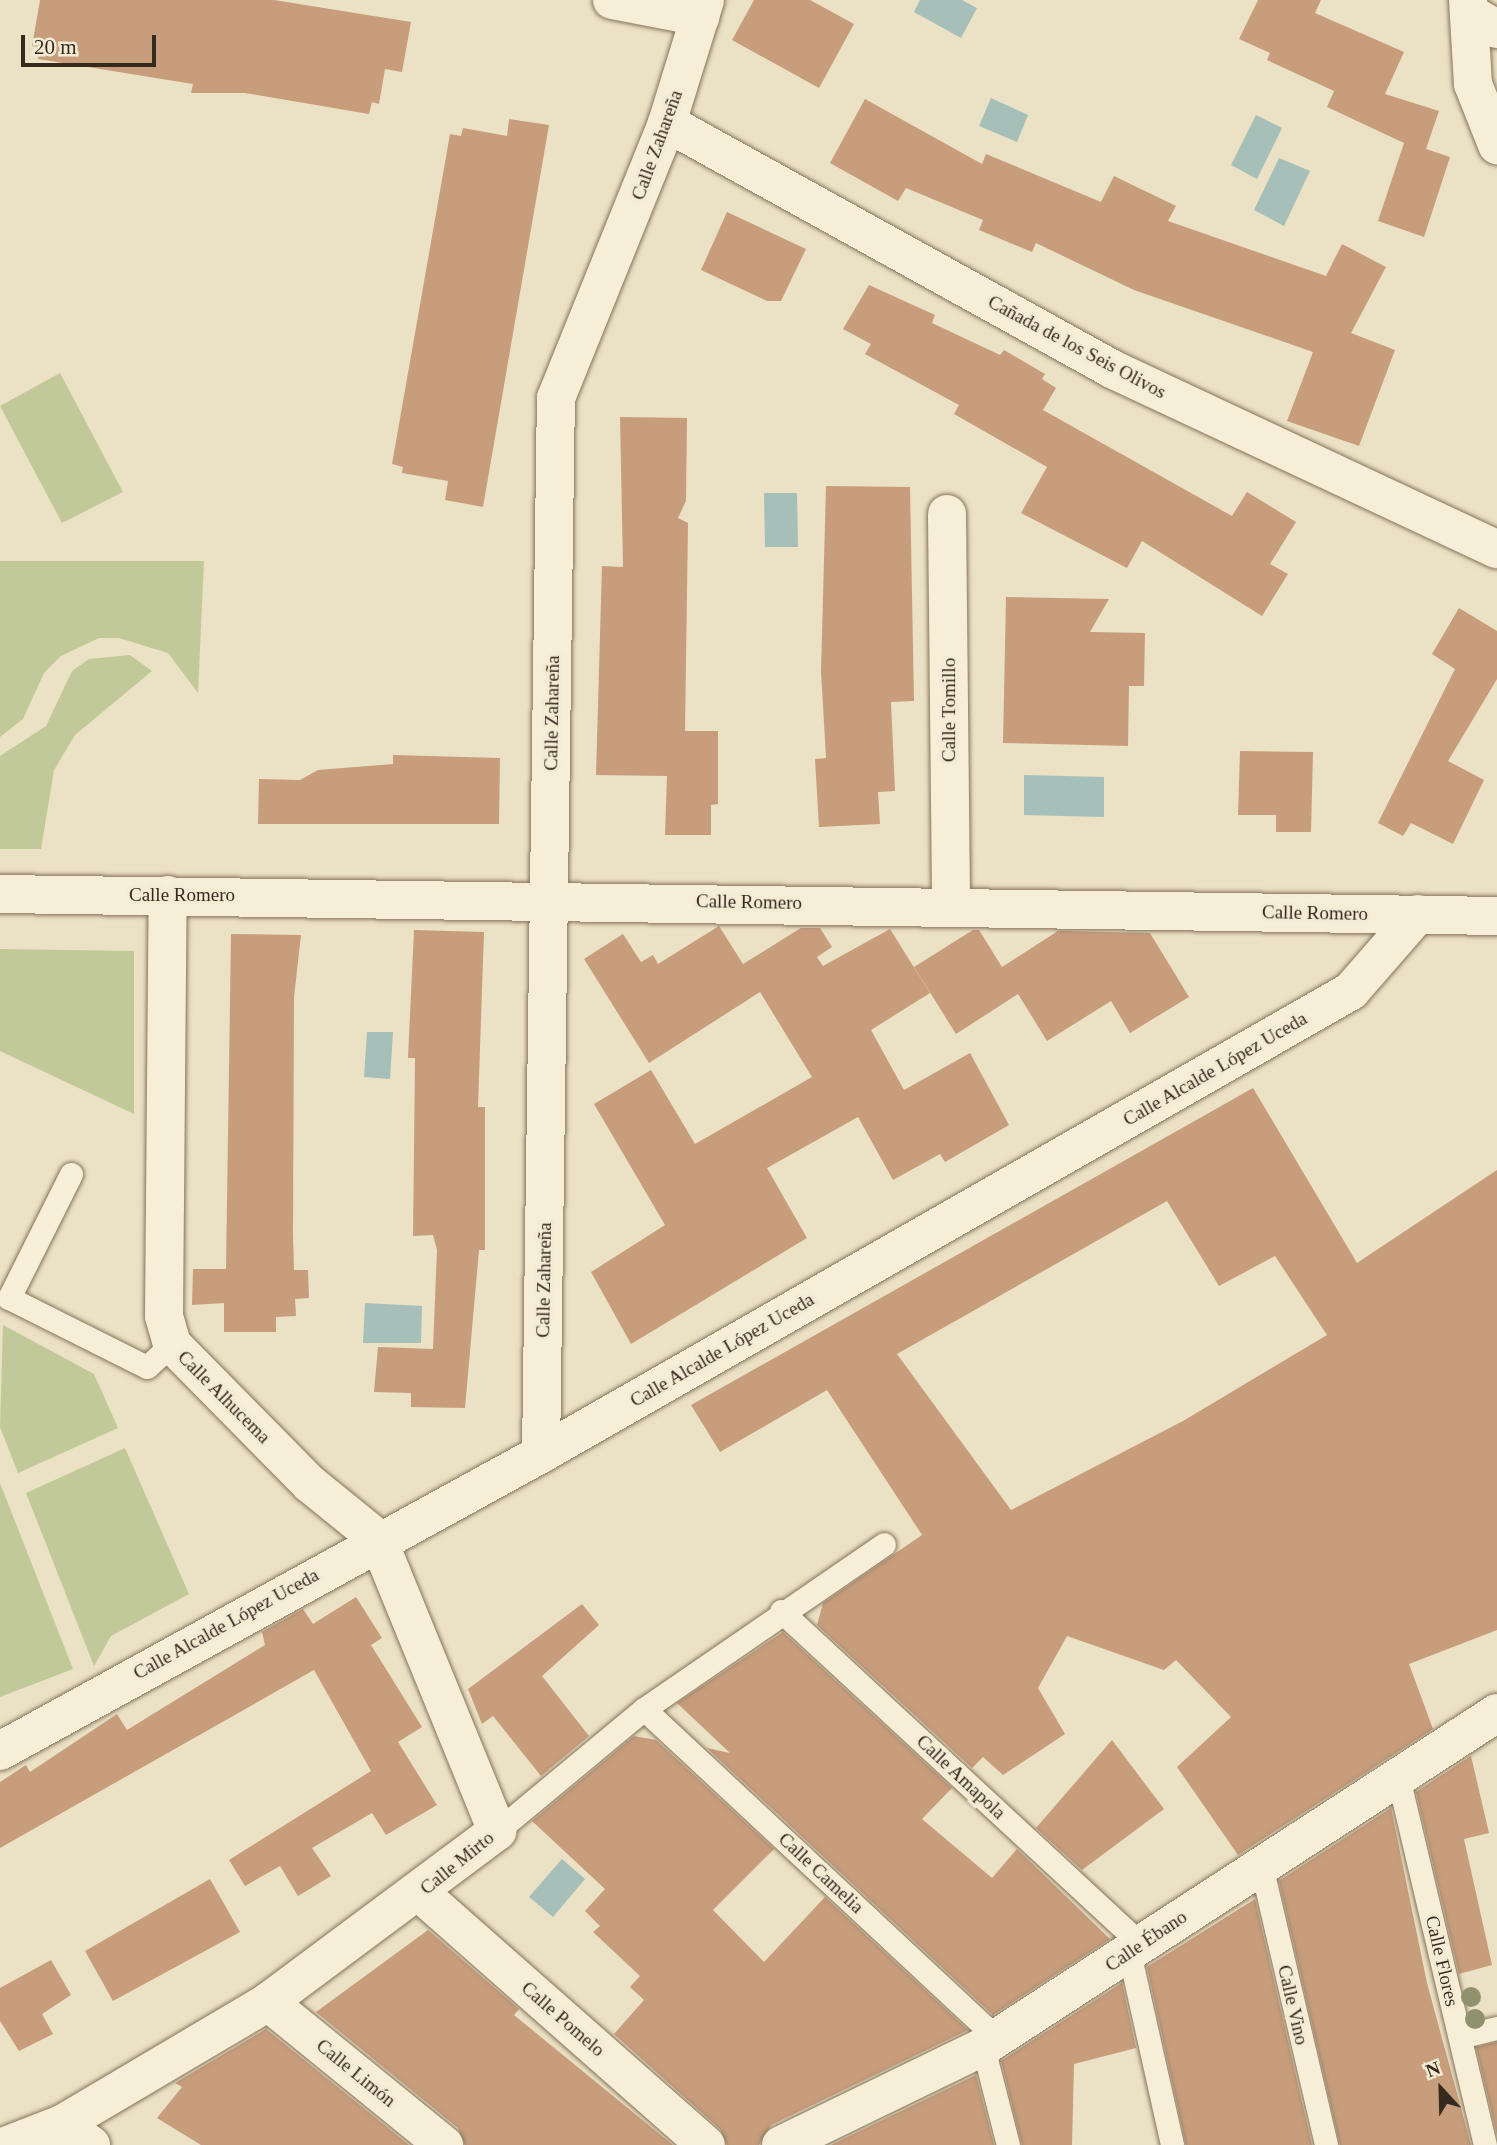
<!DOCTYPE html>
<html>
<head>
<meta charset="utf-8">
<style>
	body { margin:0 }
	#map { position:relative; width:1497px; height:2145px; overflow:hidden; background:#ebe1c4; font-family:Georgia,serif }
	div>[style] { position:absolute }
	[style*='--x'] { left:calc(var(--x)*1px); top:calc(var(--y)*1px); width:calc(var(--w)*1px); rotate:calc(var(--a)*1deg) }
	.green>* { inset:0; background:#c2c998 }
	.water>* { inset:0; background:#a6bfb8 }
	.building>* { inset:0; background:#c79d7c }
	.roads { filter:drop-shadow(0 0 2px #85735b) drop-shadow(0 0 2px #85735b) }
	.service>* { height:23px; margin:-11.5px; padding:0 11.5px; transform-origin:11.5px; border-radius:11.5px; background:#f7eed7 }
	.minor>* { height:38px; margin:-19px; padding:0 19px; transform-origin:19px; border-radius:19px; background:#f7eed7 }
	.tertiary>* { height:38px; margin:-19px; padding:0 19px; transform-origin:19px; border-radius:19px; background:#f7eed7 }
	.trees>* { width:20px; height:20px; margin:-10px; border-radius:50%; background:#90926d }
	span { translate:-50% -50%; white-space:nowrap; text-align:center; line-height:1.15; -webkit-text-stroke:7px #f3ebd3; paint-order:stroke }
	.street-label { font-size:19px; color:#362a1f }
	.north { position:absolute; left:1406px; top:2054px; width:70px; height:70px; -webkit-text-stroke:5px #f3ebd3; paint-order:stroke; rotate:338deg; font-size:19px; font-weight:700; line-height:28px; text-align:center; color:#362a1f }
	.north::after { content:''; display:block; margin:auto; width:24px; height:32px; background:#362a1f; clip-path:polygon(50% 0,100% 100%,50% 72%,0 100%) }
	.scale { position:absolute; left:21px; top:35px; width:135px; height:32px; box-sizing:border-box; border:4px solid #362a1f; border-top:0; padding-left:9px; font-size:21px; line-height:24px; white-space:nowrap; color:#362a1f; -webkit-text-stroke:5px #f3ebd3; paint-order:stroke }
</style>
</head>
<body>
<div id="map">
	<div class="green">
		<div style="clip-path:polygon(60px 373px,123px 492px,62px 523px,0 406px)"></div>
		<div style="clip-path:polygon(0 561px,204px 561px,198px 693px,168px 653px,119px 638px,99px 638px,61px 656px,44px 673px,23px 719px,0 737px)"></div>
		<div style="clip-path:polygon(130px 655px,152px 671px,75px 735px,54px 770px,41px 849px,0 849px,0 756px,46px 726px,72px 671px,89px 659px)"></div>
		<div style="clip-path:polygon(0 949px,134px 951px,134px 1114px,0 1051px)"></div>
		<div style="clip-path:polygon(3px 1325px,94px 1374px,118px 1428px,18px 1473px,0 1427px)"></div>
		<div style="clip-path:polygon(125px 1448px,189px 1594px,111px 1636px,94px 1666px,26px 1493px)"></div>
		<div style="clip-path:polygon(0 1483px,73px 1669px,0 1697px)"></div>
	</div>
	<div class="water">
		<div style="clip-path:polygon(920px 0,962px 0,977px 8px,961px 38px,914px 12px)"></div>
		<div style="clip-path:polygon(991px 98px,1028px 115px,1017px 142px,979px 126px)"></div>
		<div style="clip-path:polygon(1256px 115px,1282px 128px,1257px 179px,1231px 165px)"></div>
		<div style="clip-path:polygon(1279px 158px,1310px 171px,1284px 226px,1254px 210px)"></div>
		<div style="clip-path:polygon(764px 493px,797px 493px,798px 547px,765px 547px)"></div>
		<div style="clip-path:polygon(1024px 775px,1104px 777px,1104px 817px,1024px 815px)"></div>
		<div style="clip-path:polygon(367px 1032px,393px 1032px,390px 1079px,364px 1077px)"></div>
		<div style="clip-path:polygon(365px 1303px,422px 1306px,421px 1343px,363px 1343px)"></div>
		<div style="clip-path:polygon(562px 1859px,585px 1879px,553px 1917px,529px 1897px)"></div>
	</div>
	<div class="building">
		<div style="clip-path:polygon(40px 0,274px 0,411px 22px,402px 72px,385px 69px,379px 104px,372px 102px,369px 114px,245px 93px,191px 93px,193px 84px,38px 59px,40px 47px,32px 46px)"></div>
		<div style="clip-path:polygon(754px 0,810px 0,854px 24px,819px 88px,732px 40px)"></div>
		<div style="clip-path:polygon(1258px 0,1321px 0,1315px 13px,1404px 52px,1385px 94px,1439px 111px,1426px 149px,1450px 157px,1424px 237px,1378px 221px,1404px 143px,1327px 107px,1334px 91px,1267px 60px,1270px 53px,1239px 39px)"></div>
		<div style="clip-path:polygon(865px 99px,982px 164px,986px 154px,1101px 202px,1114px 176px,1176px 206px,1168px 221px,1326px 276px,1342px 244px,1386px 267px,1351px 333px,1395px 350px,1359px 446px,1287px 421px,1313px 352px,1134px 290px,1036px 243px,1032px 252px,979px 230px,983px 220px,906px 188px,898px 201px,830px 163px)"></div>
		<div style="clip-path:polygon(509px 119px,549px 125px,483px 507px,445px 500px,448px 481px,402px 473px,403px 467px,392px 464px,450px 134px,461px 136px,463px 128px,507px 136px)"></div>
		<div style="clip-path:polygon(727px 212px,806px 249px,781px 301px,767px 301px,701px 270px)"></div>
		<div style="clip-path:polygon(869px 285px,935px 315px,932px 323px,1000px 355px,1004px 350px,1045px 374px,1042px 379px,1056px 388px,1043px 410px,1232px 516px,1247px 492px,1296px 522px,1270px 564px,1288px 574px,1262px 616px,1142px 541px,1127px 568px,1021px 513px,1047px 467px,954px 414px,959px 405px,865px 354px,871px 344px,843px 329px)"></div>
		<div style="clip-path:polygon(620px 417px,687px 418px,686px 501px,678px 518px,688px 523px,685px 731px,718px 731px,718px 804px,711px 805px,711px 835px,665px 835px,667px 776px,596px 775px,602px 566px,623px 567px)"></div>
		<div style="clip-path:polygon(826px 486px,910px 487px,914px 701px,891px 702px,895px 791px,878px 792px,880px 824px,819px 827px,815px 759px,826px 758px,821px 671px)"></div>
		<div style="clip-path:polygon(1006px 597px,1109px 599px,1090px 632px,1145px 633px,1144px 686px,1129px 686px,1128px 746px,1003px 743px)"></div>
		<div style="clip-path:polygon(1459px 608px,1497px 631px,1497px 679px,1448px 761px,1484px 780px,1453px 844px,1411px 823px,1403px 836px,1378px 823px,1455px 669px,1432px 654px)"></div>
		<div style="clip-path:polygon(1240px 751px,1313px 752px,1311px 832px,1276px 832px,1276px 815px,1238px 815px)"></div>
		<div style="clip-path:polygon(393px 755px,500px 758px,499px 824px,258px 824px,259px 779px,300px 780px,318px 770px,393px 764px)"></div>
		<div style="clip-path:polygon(719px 926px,743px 964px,801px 928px,820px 928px,832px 947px,817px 957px,823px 966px,890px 929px,930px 993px,871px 1030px,904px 1090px,970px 1053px,1009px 1125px,945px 1162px,940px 1154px,893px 1180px,858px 1117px,767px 1168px,807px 1238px,631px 1344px,591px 1272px,665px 1225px,594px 1104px,651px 1070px,695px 1144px,812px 1077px,760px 992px,649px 1063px,584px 959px,623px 934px,641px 962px,653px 955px,658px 964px)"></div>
		<div style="clip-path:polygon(414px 930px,484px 932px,478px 1107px,485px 1107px,485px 1250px,479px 1250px,465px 1408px,411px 1407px,411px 1393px,374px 1392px,378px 1347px,433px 1349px,437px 1250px,433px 1235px,413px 1236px,415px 1058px,408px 1058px)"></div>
		<div style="clip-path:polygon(973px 930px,979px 930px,1002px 967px,1058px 931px,1150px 933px,1189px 997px,1130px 1033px,1111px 1001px,1047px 1041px,1018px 994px,956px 1034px,914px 967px)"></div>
		<div style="clip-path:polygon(231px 934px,301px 935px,294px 997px,293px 1234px,294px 1270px,308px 1270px,309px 1298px,295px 1299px,296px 1316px,276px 1317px,276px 1332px,224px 1332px,224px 1303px,192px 1305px,193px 1269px,226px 1269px)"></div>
		<div style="clip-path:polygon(evenodd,1253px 1088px,1357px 1263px,1497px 1170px,1497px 1630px,1409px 1664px,1433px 1729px,1238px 1855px,1177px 1767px,1231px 1717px,1176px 1660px,1164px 1670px,1067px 1636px,1038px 1688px,1065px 1734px,1003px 1775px,983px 1757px,972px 1768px,817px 1625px,823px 1603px,922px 1535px,827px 1390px,720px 1452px,691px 1405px,1253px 1088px,1167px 1201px,1219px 1286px,1275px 1256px,1327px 1335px,1183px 1421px,1011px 1510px,897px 1354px,1167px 1201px)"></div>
		<div style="clip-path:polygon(356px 1597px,382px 1638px,371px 1645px,422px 1727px,398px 1742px,437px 1805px,386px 1835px,372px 1813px,312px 1848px,331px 1876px,298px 1896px,280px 1866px,245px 1886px,229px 1860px,371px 1771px,314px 1670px,0 1848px,0 1782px,26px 1765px,30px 1772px,117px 1714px,127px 1730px,265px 1645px,262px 1632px,303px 1609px,313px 1624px)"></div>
		<div style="clip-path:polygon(582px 1604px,599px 1625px,542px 1676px,589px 1736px,541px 1776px,493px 1716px,482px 1724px,468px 1689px)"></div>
		<div style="clip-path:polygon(783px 1632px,952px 1788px,922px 1819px,992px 1878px,1017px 1849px,1110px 1939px,993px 2015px,707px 1748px,730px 1753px,677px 1703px)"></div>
		<div style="clip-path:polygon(634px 1736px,656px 1740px,774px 1849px,713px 1910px,764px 1962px,825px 1897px,968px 2030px,771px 2125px,759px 2145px,727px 2145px,720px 2129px,614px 2034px,644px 2000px,630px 1987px,640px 1976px,593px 1932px,600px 1926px,585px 1911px,605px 1889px,532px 1821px)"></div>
		<div style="clip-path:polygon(1112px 1740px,1164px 1809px,1082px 1870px,1036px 1828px)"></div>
		<div style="clip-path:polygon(1471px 1756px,1489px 1833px,1464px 1839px,1492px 1965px,1459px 1974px,1416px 1792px)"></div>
		<div style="clip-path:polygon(1391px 1808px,1427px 1983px,1471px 2145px,1340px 2145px,1279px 1881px)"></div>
		<div style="clip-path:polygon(210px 1879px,240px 1932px,113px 2001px,85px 1951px)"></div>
		<div style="clip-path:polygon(1255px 1899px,1312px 2145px,1186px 2145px,1147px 1967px)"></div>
		<div style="clip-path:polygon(428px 1930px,519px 2009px,514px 2015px,673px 2145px,465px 2145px,458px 2128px,316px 2012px)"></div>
		<div style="clip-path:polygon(51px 1960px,71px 1995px,42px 2014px,53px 2034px,19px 2051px,0 2021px,0 1988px)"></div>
		<div style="clip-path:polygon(1122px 1983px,1136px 2048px,1074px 2064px,1072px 2145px,1022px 2145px,1001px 2061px)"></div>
		<div style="clip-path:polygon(266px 2029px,409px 2145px,201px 2145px,157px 2118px,182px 2087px,175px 2083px)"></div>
		<div style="clip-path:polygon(1497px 2042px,1497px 2135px,1476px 2047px)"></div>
		<div style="clip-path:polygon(976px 2075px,994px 2145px,831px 2145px)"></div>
	</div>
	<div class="roads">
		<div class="service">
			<div style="--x:71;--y:1174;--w:139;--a:116.6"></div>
			<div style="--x:9;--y:1298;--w:154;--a:26.6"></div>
			<div style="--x:147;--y:1367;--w:34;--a:-43"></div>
			<div style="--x:781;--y:1611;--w:490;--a:42.8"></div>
			<div style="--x:644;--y:1709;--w:483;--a:43"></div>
			<div style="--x:1398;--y:1777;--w:378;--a:76.7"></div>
			<div style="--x:497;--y:1831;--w:191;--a:-39.7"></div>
			<div style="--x:644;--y:1709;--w:291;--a:-34.5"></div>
			<div style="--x:1261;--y:1865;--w:287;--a:76.9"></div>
			<div style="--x:1129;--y:1952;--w:198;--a:77.4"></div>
			<div style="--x:1460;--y:2037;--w:38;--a:-14"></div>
			<div style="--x:983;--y:2047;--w:101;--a:75.7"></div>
		</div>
		<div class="minor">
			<div style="--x:1469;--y:13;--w:32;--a:30"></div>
			<div style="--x:667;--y:123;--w:508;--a:28.93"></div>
			<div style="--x:1112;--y:369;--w:425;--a:25.1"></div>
			<div style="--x:947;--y:514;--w:392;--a:89.4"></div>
			<div style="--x:420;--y:1893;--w:381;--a:41.4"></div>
			<div style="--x:268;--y:2002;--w:227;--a:39.1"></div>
			<div style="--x:62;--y:2124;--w:36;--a:36"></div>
			<div style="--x:781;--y:2145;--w:225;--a:-25.9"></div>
			<div style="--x:983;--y:2047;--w:613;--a:-33.02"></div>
		</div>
		<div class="tertiary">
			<div style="--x:612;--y:0;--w:90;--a:10.9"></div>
			<div style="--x:1468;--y:0;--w:84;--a:86.6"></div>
			<div style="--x:1473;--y:84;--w:66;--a:68.5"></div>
			<div style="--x:0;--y:894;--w:1497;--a:0.84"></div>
			<div style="--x:541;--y:1454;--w:1056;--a:-89.19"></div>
			<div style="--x:556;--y:398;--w:297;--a:-68"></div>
			<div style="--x:667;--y:123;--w:129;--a:-72.8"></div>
			<div style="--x:0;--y:1751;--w:617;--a:-28.77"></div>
			<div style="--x:541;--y:1454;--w:933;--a:-29.75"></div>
			<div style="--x:1351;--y:991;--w:102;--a:-49"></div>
			<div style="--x:8;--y:2145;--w:58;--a:-21.3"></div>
			<div style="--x:62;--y:2124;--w:239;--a:-30.6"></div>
			<div style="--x:268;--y:2002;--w:286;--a:-36.7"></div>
			<div style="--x:497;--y:1831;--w:315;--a:-112.2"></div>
			<div style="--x:378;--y:1539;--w:87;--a:-141"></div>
			<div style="--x:310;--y:1484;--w:197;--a:-134.6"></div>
			<div style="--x:172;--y:1344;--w:29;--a:-106"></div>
			<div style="--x:164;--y:1316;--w:421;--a:-89.5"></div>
		</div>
	</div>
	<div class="trees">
		<div style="left:1471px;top:1997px"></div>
		<div style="left:1475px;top:2019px"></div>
	</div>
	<div class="street-label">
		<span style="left:657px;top:145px;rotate:-70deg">Calle Zahareña</span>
		<span style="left:1077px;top:347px;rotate:28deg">Cañada de los Seis Olivos</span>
		<span style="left:949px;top:710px;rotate:-90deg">Calle Tomillo</span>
		<span style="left:552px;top:713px;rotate:-89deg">Calle Zahareña</span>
		<span style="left:182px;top:895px">Calle Romero</span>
		<span style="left:749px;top:902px;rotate:1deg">Calle Romero</span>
		<span style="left:1315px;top:913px;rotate:1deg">Calle Romero</span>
		<span style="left:1215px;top:1069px;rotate:-30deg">Calle Alcalde López Uceda</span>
		<span style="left:544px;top:1280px;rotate:-89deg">Calle Zahareña</span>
		<span style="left:722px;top:1350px;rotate:-30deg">Calle Alcalde López Uceda</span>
		<span style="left:224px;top:1397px;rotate:45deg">Calle Alhucema</span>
		<span style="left:226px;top:1624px;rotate:-29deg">Calle Alcalde López Uceda</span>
		<span style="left:961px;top:1777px;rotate:43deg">Calle Amapola</span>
		<span style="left:457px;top:1863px;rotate:-39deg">Calle Mirto</span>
		<span style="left:821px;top:1873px;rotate:43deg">Calle Camelia</span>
		<span style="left:1146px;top:1941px;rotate:-34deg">Calle Ébano</span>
		<span style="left:1442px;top:1961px;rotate:77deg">Calle Flores</span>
		<span style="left:1293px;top:2005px;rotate:77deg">Calle Vino</span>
		<span style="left:563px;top:2019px;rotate:41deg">Calle Pomelo</span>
		<span style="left:356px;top:2073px;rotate:39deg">Calle Limón</span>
	</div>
	<div class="north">N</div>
	<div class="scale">20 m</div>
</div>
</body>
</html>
